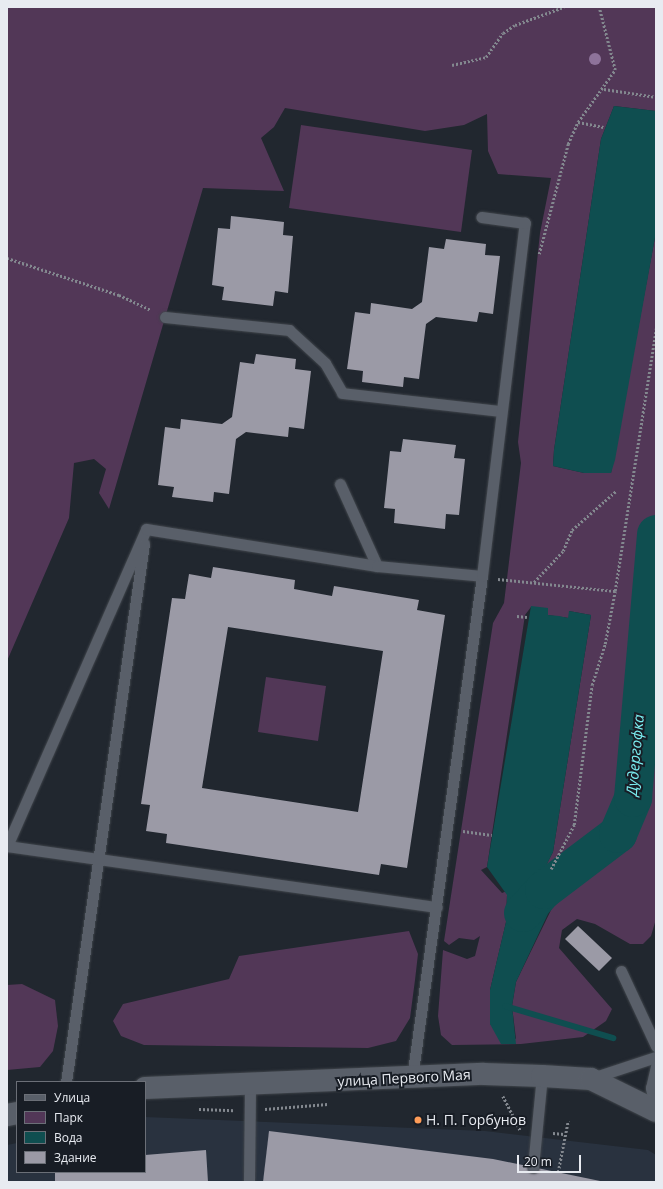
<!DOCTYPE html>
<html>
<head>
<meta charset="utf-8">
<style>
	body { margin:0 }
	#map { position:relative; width:663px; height:1189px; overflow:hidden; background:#21272f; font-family:"Open Sans",sans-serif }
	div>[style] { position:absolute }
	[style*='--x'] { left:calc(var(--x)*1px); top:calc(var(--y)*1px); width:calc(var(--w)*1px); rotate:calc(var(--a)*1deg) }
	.built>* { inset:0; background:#29323f }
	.green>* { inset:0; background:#523757 }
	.water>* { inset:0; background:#0f4e50 }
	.stream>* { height:6px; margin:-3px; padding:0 3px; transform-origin:3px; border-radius:3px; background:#0f4e50 }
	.river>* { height:38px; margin:-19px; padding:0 19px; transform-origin:19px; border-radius:19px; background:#0f4e50 }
	.building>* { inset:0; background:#9b9aa6 }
	.path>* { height:2.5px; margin-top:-1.25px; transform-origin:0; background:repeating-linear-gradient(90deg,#83888f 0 2px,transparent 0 4px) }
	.roads { filter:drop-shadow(0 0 1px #40454b) drop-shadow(0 0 1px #40454b) }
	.service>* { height:11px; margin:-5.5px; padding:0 5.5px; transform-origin:5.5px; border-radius:5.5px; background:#595f69 }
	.secondary>* { height:22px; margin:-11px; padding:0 11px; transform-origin:11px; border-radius:11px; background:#595f69 }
	.trees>* { width:12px; height:12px; margin:-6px; border-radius:50%; background:#8e739a }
	.dots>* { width:11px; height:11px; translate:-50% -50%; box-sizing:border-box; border:2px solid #181d25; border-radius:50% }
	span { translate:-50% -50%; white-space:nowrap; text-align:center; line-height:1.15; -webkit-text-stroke:4px #181d25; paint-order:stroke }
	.street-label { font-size:14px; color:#e8ebf1 }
	.poi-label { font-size:14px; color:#e8ebf1 }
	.left { translate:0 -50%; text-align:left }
	.water-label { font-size:15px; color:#7beef1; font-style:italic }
	.frame { position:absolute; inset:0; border:8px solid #e8ebf1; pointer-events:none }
	.legend { position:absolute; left:16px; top:1081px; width:130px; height:92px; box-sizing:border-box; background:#181d25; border:1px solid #6b6f77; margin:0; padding:5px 7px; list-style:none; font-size:12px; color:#e8ebf1 }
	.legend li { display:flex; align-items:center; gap:8px; height:20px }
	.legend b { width:20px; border:1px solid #6b6f77 }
	.scale { position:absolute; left:517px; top:1155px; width:64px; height:18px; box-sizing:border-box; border:2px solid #e8ebf1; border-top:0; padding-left:5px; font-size:12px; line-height:14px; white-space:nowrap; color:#e8ebf1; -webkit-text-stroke:3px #181d25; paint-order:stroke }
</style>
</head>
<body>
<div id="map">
	<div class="built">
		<div style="clip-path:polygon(145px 1117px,485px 1131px,648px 1150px,656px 1155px,656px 1182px,7px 1182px,7px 1145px,17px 1143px,17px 1172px,145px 1172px)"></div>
	</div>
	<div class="green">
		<div style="clip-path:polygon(evenodd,7px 7px,656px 7px,656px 111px,614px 106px,601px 139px,554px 450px,553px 466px,584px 473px,611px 473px,656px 232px,656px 919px,651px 936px,643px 944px,630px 944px,595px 924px,577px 919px,562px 930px,559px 948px,612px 1009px,606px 1021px,583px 1037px,521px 1044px,452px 1045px,441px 1035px,438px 1016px,443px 950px,467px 959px,475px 956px,480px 936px,474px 940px,459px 938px,449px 945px,444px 941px,493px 623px,504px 603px,521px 463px,518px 442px,540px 233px,551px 178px,498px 174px,488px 151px,487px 114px,464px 125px,425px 131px,285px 108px,274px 127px,261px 138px,284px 191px,203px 188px,109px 509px,99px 493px,106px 469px,94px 459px,74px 463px,69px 518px,7px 661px,7px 7px,531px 607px,548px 615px,569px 618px,569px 611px,591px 615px,553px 852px,540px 877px,502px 893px,481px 870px,487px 867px,525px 615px,531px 607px,7px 7px,554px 876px,553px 906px,516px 982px,512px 1006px,516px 1039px,490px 1024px,490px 990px,506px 922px,507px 895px,554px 876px)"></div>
		<div style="clip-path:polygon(301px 125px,472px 150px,461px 232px,289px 208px)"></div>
		<div style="clip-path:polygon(266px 677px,326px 686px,318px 741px,258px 732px)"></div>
		<div style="clip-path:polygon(409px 931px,418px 954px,415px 980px,410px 1018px,396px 1041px,368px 1048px,144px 1045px,121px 1036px,113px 1021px,123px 1004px,229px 979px,239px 956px)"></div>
		<div style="clip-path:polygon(22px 984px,55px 1000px,58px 1026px,53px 1051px,40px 1067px,7px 1070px,7px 985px)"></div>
	</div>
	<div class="water">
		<div style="clip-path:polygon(614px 106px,656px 111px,656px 232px,615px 460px,611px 473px,584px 473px,553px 466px,554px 450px,601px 139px)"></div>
		<div style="clip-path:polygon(531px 606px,548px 608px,548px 615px,559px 616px,568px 618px,569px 611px,591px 615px,553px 852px,539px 880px,560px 876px,562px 884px,516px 982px,512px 1006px,516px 1044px,501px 1044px,490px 1024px,490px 990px,506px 922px,507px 895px,487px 867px)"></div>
	</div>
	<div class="stream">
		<div style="--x:505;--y:1006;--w:113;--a:16.5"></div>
	</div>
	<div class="river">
		<div style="--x:523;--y:913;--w:31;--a:-48"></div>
		<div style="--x:544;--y:890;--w:93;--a:-37.1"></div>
		<div style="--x:618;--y:834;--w:39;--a:-67"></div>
		<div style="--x:633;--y:798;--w:265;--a:-85"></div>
	</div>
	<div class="building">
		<div style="clip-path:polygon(231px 216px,284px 222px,283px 235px,293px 236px,288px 293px,275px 291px,273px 306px,222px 300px,224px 287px,212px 285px,218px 228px,230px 229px)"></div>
		<div style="clip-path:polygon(446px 239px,486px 244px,485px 255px,500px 256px,493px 314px,479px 312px,477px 322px,436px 317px,426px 324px,419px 379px,404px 377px,403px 387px,362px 382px,363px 371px,347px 369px,355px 312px,370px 314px,371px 303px,412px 309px,422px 302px,429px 247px,444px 249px)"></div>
		<div style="clip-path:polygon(256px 354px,296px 359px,295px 369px,311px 371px,304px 429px,289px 427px,288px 437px,246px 432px,236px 439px,229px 494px,214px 492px,213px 502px,172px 497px,174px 487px,158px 485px,165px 427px,180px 429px,181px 419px,222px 424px,232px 417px,240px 362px,254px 364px)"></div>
		<div style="clip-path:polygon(403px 439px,456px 445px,454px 458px,465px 459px,459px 515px,446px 514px,445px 529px,394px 523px,395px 509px,384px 508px,390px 451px,401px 452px)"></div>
		<div style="clip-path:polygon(evenodd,213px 567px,295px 580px,294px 589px,332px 596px,334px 586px,419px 600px,417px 610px,445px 615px,407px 868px,381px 864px,379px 875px,166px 843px,167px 834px,146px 831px,150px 805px,141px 804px,172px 598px,185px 599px,189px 574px,211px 578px,213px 567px,228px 627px,383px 651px,358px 812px,202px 788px,228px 627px)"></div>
		<div style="clip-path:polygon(578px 926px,612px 958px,599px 971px,565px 939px)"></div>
		<div style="clip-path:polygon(269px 1131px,493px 1159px,605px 1182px,263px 1182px)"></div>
		<div style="clip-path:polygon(206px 1150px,208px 1182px,55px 1182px,55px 1172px,145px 1172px,145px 1155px)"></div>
	</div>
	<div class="path">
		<div style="--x:452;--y:65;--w:35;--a:-13"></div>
		<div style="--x:486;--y:57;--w:29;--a:-55"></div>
		<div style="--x:503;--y:33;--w:14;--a:-34"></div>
		<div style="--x:515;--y:25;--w:52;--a:-20.2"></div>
		<div style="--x:604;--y:89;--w:53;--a:8.7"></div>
		<div style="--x:578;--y:122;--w:26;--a:11"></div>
		<div style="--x:539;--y:254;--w:114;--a:-75.2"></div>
		<div style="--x:568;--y:144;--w:24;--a:-66"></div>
		<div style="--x:578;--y:122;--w:64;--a:-54.6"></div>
		<div style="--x:615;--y:70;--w:65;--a:-104.3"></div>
		<div style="--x:7;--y:258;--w:118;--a:18.3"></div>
		<div style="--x:119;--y:295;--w:35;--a:25"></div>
		<div style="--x:498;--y:579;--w:118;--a:5.9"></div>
		<div style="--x:534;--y:582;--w:42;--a:-46.9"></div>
		<div style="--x:563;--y:551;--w:23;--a:-67"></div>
		<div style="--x:572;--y:530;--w:59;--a:-41.6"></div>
		<div style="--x:517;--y:616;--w:10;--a:6"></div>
		<div style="--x:463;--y:831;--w:29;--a:8"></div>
		<div style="--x:551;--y:869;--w:50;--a:-62.4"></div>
		<div style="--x:574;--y:825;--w:141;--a:-82.7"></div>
		<div style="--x:592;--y:685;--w:43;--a:-72.4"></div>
		<div style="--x:605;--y:644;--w:54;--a:-79.3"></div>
		<div style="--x:615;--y:591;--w:266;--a:-81.1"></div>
		<div style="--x:503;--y:1096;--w:38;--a:63"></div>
		<div style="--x:199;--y:1109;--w:35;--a:2"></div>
		<div style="--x:265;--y:1109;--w:63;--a:-4.5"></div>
		<div style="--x:553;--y:1133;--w:11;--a:5"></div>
		<div style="--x:558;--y:1172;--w:52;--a:-78.9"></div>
	</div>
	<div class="roads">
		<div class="service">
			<div style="--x:165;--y:317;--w:125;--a:6"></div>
			<div style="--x:289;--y:330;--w:49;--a:42.5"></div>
			<div style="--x:325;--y:363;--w:34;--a:60"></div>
			<div style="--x:342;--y:393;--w:159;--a:6.5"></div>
			<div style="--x:340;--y:484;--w:90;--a:65.7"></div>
			<div style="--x:7;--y:846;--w:346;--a:-66.3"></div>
			<div style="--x:146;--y:529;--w:234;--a:9.1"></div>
			<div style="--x:377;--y:566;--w:105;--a:5.4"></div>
			<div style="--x:7;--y:846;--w:434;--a:8.1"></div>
			<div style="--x:621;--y:971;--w:83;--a:65"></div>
			<div style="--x:412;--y:1078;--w:507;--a:-82.06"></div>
			<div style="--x:482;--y:576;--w:356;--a:-83.1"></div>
			<div style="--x:525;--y:223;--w:44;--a:-172.2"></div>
			<div style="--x:592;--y:1078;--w:67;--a:-18.2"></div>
			<div style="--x:66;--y:1082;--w:544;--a:-81.75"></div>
			<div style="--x:656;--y:1110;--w:23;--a:-103"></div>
			<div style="--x:651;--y:1088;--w:23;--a:-77"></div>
			<div style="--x:533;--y:1167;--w:91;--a:-84.4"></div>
			<div style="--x:249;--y:1182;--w:97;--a:-89.4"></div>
		</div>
		<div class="secondary">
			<div style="--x:145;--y:1088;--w:339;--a:-2.4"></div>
			<div style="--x:484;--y:1074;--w:58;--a:2"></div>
			<div style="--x:542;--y:1076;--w:49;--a:3.5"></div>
			<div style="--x:591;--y:1079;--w:72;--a:26.2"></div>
			<div style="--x:7;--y:1115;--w:10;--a:-11"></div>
		</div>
	</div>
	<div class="trees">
		<div style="left:595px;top:59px"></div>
	</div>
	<div class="dots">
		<div style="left:418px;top:1120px;background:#fe9c58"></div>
	</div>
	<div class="street-label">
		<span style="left:404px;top:1078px;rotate:-3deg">улица Первого Мая</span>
	</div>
	<div class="poi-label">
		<span class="left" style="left:426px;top:1120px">Н. П. Горбунов</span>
	</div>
	<div class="water-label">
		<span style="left:635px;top:755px;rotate:-85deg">Дудергофка</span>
	</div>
	<div class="frame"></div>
	<ul class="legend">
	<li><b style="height:5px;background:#595f69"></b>Улица</li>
	<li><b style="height:11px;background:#523757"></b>Парк</li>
	<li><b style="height:11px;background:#0f4e50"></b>Вода</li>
	<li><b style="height:11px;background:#9b9aa6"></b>Здание</li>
	</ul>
	<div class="scale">20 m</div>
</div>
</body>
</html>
